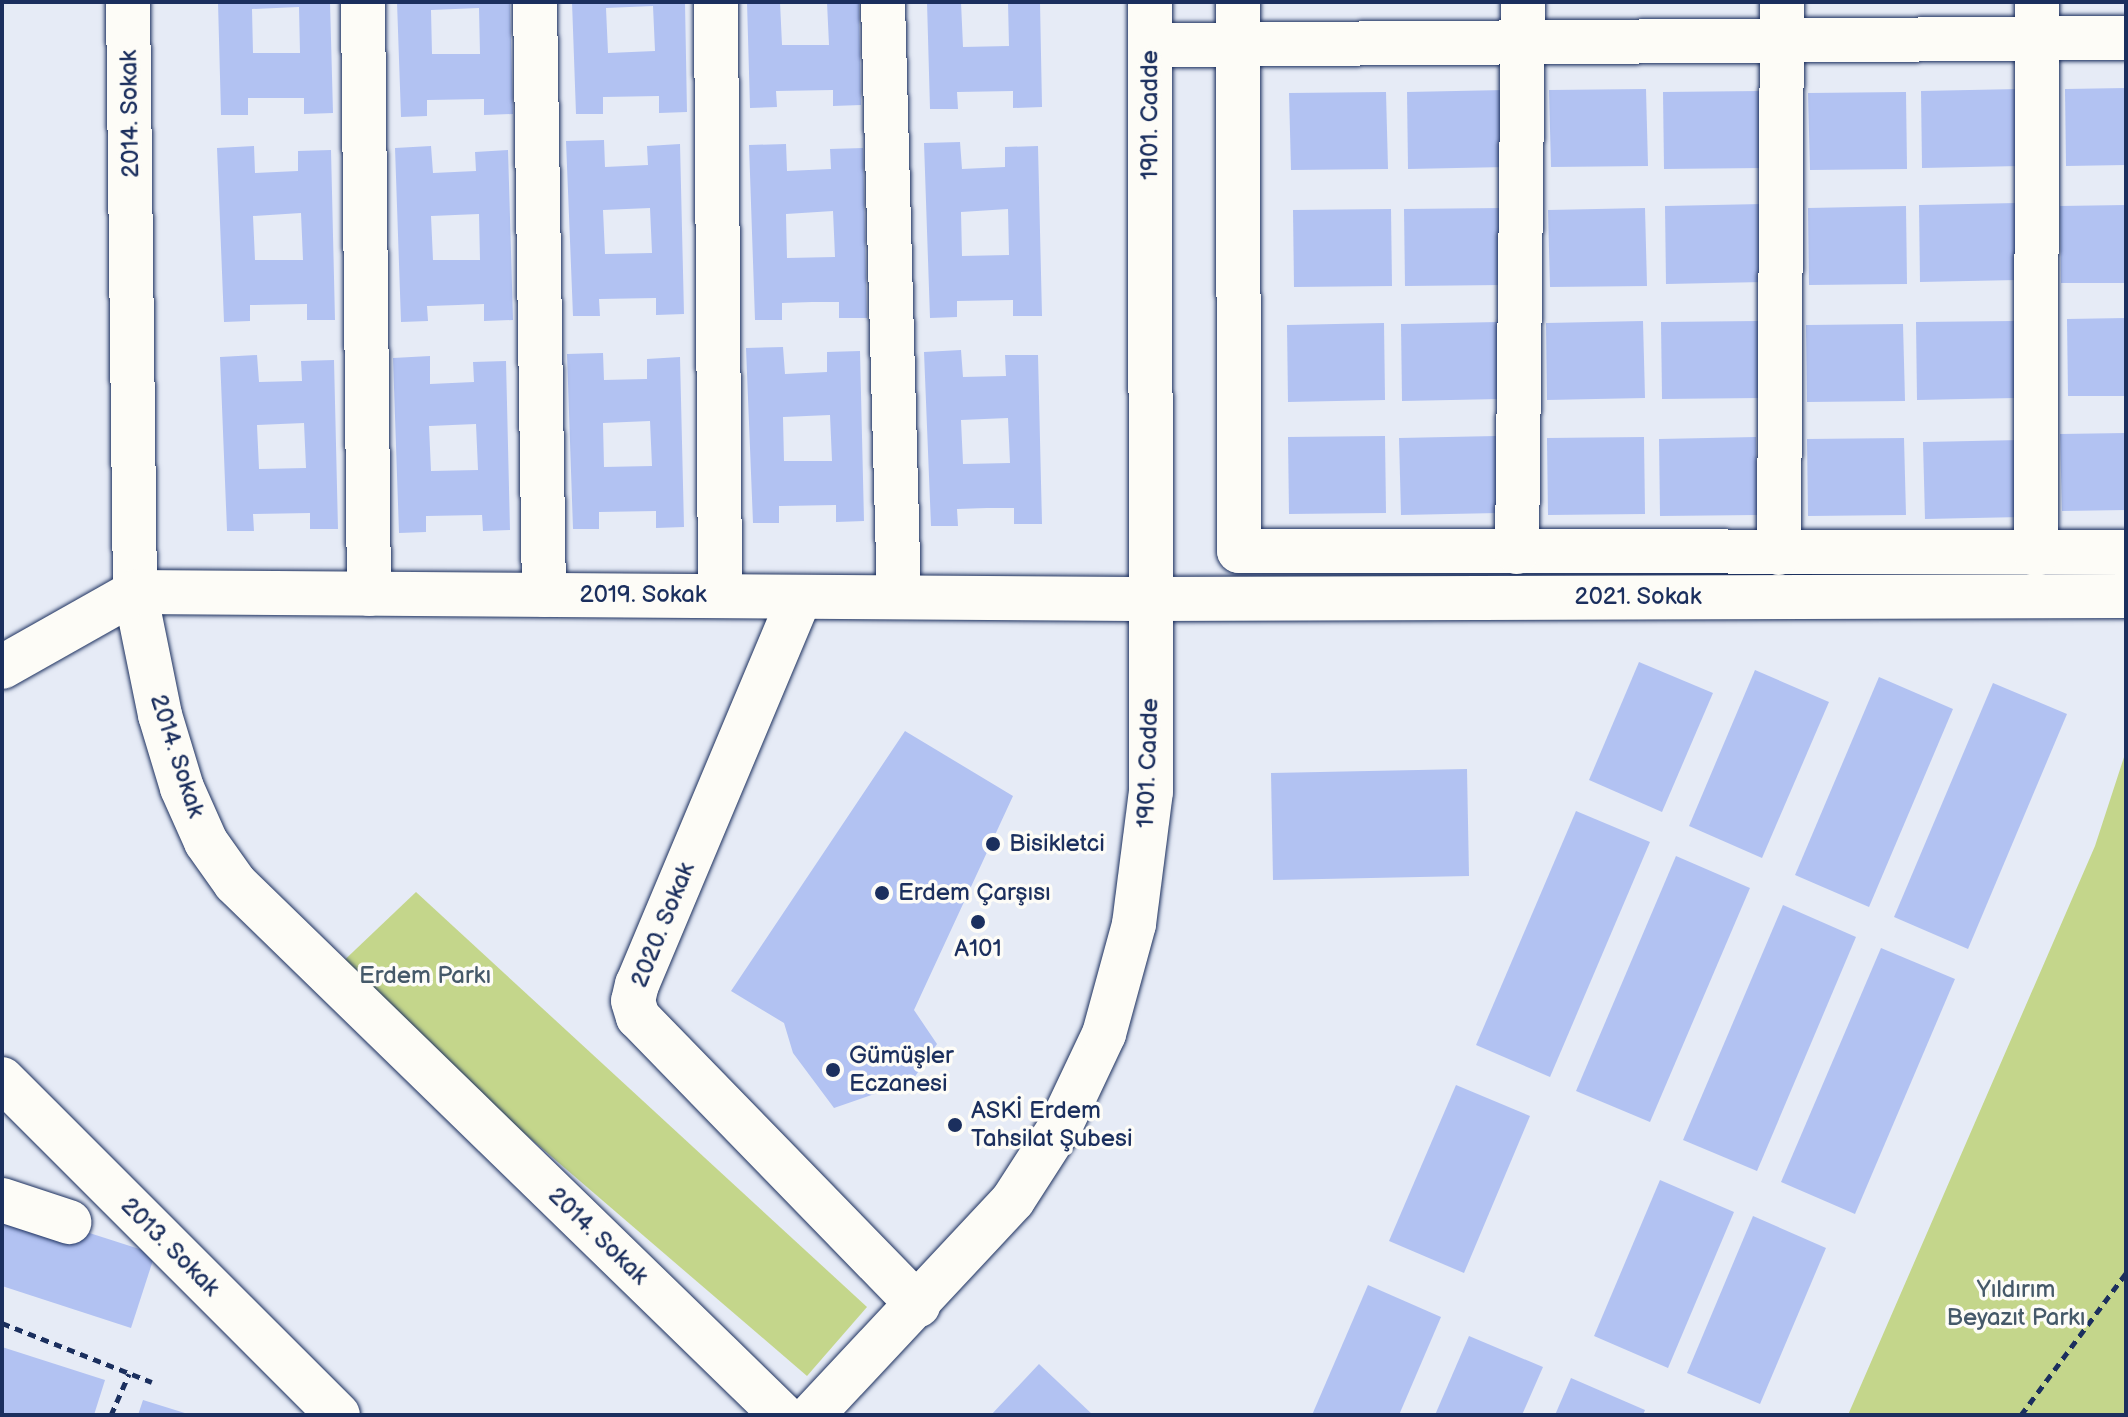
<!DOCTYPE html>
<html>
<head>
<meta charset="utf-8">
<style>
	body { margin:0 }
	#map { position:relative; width:2128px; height:1417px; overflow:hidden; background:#e6ebf6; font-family:"Balsamiq Sans",sans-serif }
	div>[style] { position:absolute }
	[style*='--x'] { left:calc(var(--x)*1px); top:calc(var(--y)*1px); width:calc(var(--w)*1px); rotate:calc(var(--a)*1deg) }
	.green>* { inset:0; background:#c4d68b }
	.building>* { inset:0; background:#b2c2f2 }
	.path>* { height:5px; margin-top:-2.5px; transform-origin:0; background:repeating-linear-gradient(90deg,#1b2f5e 0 8px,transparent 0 14px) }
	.roads { filter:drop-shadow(0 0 2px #1b2f5e) drop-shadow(0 0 2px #1b2f5e) }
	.minor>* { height:44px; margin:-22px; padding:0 22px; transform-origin:22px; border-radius:22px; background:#fdfcf7 }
	.dots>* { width:22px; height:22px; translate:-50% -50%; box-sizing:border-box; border:4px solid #fdfcf7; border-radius:50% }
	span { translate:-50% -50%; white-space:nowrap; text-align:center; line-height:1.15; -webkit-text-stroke:7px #fdfcf7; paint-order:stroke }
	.street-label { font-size:24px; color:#1b2f5e }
	.poi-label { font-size:24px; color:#1b2f5e }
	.left { translate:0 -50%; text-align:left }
	.park-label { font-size:24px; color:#455969 }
	.frame { position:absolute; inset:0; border:4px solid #1b2f5e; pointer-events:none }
</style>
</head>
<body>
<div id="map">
	<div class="green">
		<div style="clip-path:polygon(2126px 751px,2126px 1415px,1848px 1415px,2095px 846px)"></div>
		<div style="clip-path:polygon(416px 892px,867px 1307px,807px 1376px,334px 970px)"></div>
	</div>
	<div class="building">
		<div style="clip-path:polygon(evenodd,218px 2px,330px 2px,333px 113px,304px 114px,304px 98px,248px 98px,248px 115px,221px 115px,218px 2px,299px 7px,300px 53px,253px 53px,252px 9px,299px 7px)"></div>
		<div style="clip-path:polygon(evenodd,397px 2px,510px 2px,513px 114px,484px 115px,484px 99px,427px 100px,427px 116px,401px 117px,397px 2px,479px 8px,480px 54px,432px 54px,431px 10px,479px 8px)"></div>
		<div style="clip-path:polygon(evenodd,572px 2px,685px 2px,687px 112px,659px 113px,659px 96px,603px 97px,603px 114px,576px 114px,572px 2px,653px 6px,655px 51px,608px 53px,606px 8px,653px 6px)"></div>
		<div style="clip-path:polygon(747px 2px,780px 2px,782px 45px,829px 45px,827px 2px,859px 2px,861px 105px,833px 106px,833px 90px,776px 91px,777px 107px,750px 108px)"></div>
		<div style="clip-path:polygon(927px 2px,961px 2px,963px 47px,1009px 46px,1008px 2px,1040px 2px,1042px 107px,1013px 108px,1013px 91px,957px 92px,958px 109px,930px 109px)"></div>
		<div style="clip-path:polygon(2126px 88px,2126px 165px,2066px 166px,2065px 89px)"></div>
		<div style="clip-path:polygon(1646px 89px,1648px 166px,1551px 167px,1549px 90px)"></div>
		<div style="clip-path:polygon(2018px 89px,2020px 166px,1922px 168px,1921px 91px)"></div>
		<div style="clip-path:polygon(1505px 90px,1506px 167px,1408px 169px,1407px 92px)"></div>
		<div style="clip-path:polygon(1760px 91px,1762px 168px,1664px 169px,1663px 92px)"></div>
		<div style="clip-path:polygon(1386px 92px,1388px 169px,1291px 170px,1289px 93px)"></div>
		<div style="clip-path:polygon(1906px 92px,1907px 169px,1810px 170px,1808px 93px)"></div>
		<div style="clip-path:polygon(evenodd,604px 140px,605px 167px,648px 165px,647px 146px,680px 144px,684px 314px,656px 315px,656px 298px,599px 299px,600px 316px,573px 316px,566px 141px,604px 140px,650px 208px,652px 253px,605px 254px,603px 210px,650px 208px)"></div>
		<div style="clip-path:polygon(evenodd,960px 142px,962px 169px,1005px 167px,1005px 147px,1038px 146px,1042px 316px,1013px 316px,1013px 300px,957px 301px,957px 317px,930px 318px,924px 143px,960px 142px,1008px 209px,1009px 255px,962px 256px,961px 212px,1008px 209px)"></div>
		<div style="clip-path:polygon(evenodd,786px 144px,787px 171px,831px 169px,830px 149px,863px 148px,867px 318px,839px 318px,839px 302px,812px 302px,782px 303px,782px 320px,755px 320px,749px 145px,786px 144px,833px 211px,835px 257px,787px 258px,786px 214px,833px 211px)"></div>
		<div style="clip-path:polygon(evenodd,254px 146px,255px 173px,298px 171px,298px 151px,331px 150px,335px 320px,307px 320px,307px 304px,250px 305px,250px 321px,224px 322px,217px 148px,254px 146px,301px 213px,303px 260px,255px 260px,253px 216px,301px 213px)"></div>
		<div style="clip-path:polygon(evenodd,431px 146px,433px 173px,476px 171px,475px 152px,508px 150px,513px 320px,484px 321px,484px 304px,458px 305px,427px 306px,428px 321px,401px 322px,395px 148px,431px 146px,479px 214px,480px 260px,433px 260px,431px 216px,479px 214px)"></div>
		<div style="clip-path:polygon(2017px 203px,2017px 280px,1920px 282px,1919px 205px)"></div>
		<div style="clip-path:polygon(1762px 204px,1764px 282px,1666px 284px,1665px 206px)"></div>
		<div style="clip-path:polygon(2126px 205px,2126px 283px,2061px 283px,2060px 206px)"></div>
		<div style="clip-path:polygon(1906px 206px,1907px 284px,1809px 285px,1808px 208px)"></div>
		<div style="clip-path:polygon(1501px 208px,1503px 285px,1405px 286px,1404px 209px)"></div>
		<div style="clip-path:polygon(1645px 208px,1647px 286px,1550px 287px,1548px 210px)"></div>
		<div style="clip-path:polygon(1391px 209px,1392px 286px,1294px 287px,1293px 210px)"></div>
		<div style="clip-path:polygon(2126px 318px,2126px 396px,2068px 396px,2067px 319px)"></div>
		<div style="clip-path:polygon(1643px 321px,1645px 398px,1547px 400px,1546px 323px)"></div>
		<div style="clip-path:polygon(1758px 321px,1759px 398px,1662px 399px,1661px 322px)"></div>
		<div style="clip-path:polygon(2014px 321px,2015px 398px,1917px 400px,1916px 322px)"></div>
		<div style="clip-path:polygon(1498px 322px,1500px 399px,1402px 401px,1401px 324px)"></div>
		<div style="clip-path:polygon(1384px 323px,1385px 400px,1288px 402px,1287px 325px)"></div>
		<div style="clip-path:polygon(1903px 324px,1905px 401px,1807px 402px,1806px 325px)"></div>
		<div style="clip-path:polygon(evenodd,783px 347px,785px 374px,827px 372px,827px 352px,860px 351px,864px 521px,836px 522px,836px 505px,779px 506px,779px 523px,753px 523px,746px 348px,783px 347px,830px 415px,832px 461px,784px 461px,783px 417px,830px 415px)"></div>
		<div style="clip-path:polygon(evenodd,961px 350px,963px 377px,1006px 376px,1005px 355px,1038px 355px,1042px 524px,1014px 524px,1014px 508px,987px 508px,957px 509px,958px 526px,931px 526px,924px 352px,961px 350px,1008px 418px,1010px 463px,963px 464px,961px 420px,1008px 418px)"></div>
		<div style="clip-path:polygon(evenodd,603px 353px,604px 380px,647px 379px,647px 359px,680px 357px,684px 527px,656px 528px,656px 511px,599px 512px,599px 529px,573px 529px,567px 354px,603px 353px,650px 421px,652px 466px,604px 467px,603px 423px,650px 421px)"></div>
		<div style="clip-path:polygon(evenodd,257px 355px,259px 382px,302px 381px,301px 361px,334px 360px,338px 529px,310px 529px,310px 513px,253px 514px,254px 531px,227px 531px,220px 357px,257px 355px,304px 423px,306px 468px,259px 469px,257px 425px,304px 423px)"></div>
		<div style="clip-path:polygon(evenodd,430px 356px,430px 384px,474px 382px,473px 362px,506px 361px,510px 530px,483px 531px,482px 515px,426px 516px,426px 532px,399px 533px,393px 358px,430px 356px,476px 424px,478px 470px,431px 471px,429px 426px,476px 424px)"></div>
		<div style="clip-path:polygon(2126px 433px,2126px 510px,2062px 511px,2060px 434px)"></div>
		<div style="clip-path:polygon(1385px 436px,1386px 513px,1289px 514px,1288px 437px)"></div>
		<div style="clip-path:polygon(1496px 436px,1498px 513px,1401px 515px,1399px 438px)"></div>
		<div style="clip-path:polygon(1644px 437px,1645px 514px,1548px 515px,1547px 438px)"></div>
		<div style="clip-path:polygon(1756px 437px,1757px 515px,1660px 516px,1659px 439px)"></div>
		<div style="clip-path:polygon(1904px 438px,1906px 515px,1808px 516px,1807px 439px)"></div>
		<div style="clip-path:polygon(2021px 440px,2022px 517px,1925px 519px,1923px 442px)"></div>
		<div style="clip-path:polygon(1639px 662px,1713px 693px,1662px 812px,1589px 780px)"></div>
		<div style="clip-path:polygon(1755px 670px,1829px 702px,1762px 858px,1689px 826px)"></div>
		<div style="clip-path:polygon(1879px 677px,1953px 709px,1869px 907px,1795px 875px)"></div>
		<div style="clip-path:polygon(1993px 683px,2067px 714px,1968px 949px,1894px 917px)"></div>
		<div style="clip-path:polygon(905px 731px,1013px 796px,914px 1010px,937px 1044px,912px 1081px,834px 1108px,793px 1053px,784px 1023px,731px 991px)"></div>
		<div style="clip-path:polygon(1467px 769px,1469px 876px,1273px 880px,1271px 773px)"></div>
		<div style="clip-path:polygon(1576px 811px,1650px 842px,1550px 1077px,1476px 1045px)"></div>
		<div style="clip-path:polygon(1676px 856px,1750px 888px,1650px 1122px,1576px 1091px)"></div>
		<div style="clip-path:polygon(1783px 905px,1856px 937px,1757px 1171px,1683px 1140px)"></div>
		<div style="clip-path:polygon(1881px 948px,1955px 979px,1855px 1214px,1781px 1182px)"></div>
		<div style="clip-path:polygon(1456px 1085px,1530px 1116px,1464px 1273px,1389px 1241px)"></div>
		<div style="clip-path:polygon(1660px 1180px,1734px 1212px,1668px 1368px,1594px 1336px)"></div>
		<div style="clip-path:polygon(2px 1205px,155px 1254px,131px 1328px,2px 1286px)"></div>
		<div style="clip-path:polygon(1753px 1216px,1826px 1248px,1760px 1404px,1687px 1373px)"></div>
		<div style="clip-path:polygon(1368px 1285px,1441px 1317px,1399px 1415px,1312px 1415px)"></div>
		<div style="clip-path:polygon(1469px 1336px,1543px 1367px,1522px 1415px,1435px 1415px)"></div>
		<div style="clip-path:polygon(2px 1347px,105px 1380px,94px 1415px,2px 1415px)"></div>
		<div style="clip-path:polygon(1039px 1364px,1093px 1415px,991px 1415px)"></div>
		<div style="clip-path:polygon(1571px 1378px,1645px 1410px,1643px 1415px,1555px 1415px)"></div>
		<div style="clip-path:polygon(143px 1400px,188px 1414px,188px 1415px,138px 1415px)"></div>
	</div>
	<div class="path">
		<div style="--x:2;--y:1323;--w:161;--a:21.5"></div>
		<div style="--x:111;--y:1415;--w:45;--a:-66.3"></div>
		<div style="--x:2021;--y:1415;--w:177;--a:-53.5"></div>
	</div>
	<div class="roads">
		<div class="minor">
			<div style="--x:128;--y:2;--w:590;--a:89.32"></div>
			<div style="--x:135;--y:592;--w:126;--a:78.5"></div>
			<div style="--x:160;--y:715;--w:76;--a:73.2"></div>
			<div style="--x:182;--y:788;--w:59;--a:66"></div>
			<div style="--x:206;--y:842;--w:50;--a:54.7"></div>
			<div style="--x:235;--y:883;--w:763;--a:44.2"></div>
			<div style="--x:363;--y:2;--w:592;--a:89.42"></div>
			<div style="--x:535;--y:2;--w:593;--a:89.13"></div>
			<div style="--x:716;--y:2;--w:594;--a:89.61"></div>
			<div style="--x:883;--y:2;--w:595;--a:88.46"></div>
			<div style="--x:1238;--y:2;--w:549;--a:89.9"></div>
			<div style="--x:1239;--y:551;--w:887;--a:0.06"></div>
			<div style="--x:1150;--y:45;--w:976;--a:-0.41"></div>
			<div style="--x:1517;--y:552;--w:550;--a:-89.37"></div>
			<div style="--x:1779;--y:553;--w:551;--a:-89.69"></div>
			<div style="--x:2036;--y:554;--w:552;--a:-89.9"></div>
			<div style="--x:800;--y:597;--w:420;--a:112.8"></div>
			<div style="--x:637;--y:984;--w:17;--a:103"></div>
			<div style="--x:633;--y:1001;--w:17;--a:73"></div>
			<div style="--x:638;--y:1017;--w:402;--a:45.8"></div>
			<div style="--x:2;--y:667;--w:153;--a:-29.4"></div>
			<div style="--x:135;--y:592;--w:1015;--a:0.4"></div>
			<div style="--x:1150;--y:599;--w:976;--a:-0.18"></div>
			<div style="--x:2;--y:1079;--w:475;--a:45"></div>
			<div style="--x:2;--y:1200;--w:71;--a:18.2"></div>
			<div style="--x:812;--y:1415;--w:294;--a:-46.9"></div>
			<div style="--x:1013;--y:1200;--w:87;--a:-57.2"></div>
			<div style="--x:1060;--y:1127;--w:103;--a:-64.7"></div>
			<div style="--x:1104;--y:1034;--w:114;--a:-74.7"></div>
			<div style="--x:1134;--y:924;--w:133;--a:-82.7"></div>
			<div style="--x:1151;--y:792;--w:790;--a:-90.07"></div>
		</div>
	</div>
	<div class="dots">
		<div style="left:993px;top:844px;background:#1b2f5e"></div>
		<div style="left:882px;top:893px;background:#1b2f5e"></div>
		<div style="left:978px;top:922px;background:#1b2f5e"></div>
		<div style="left:833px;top:1070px;background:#1b2f5e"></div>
		<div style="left:955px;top:1125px;background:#1b2f5e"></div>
	</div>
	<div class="street-label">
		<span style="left:130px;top:114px;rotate:-91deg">2014. Sokak</span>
		<span style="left:1150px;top:115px;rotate:-90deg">1901. Cadde</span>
		<span style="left:643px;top:595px">2019. Sokak</span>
		<span style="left:1638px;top:597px">2021. Sokak</span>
		<span style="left:177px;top:756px;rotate:72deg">2014. Sokak</span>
		<span style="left:1148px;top:763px;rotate:-88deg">1901. Cadde</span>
		<span style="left:663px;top:925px;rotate:-68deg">2020. Sokak</span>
		<span style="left:598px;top:1236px;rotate:44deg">2014. Sokak</span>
		<span style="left:170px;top:1247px;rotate:45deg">2013. Sokak</span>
	</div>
	<div class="poi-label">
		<span class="left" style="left:1009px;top:844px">Bisikletci</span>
		<span class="left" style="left:898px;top:893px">Erdem Çarşısı</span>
		<span style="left:978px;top:949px">A101</span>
		<span class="left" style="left:849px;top:1070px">Gümüşler<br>Eczanesi</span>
		<span class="left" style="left:971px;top:1125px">ASKİ Erdem<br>Tahsilat Şubesi</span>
	</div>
	<div class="park-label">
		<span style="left:425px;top:976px">Erdem Parkı</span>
		<span style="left:2016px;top:1304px">Yıldırım<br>Beyazıt Parkı</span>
	</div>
	<div class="frame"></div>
</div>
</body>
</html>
